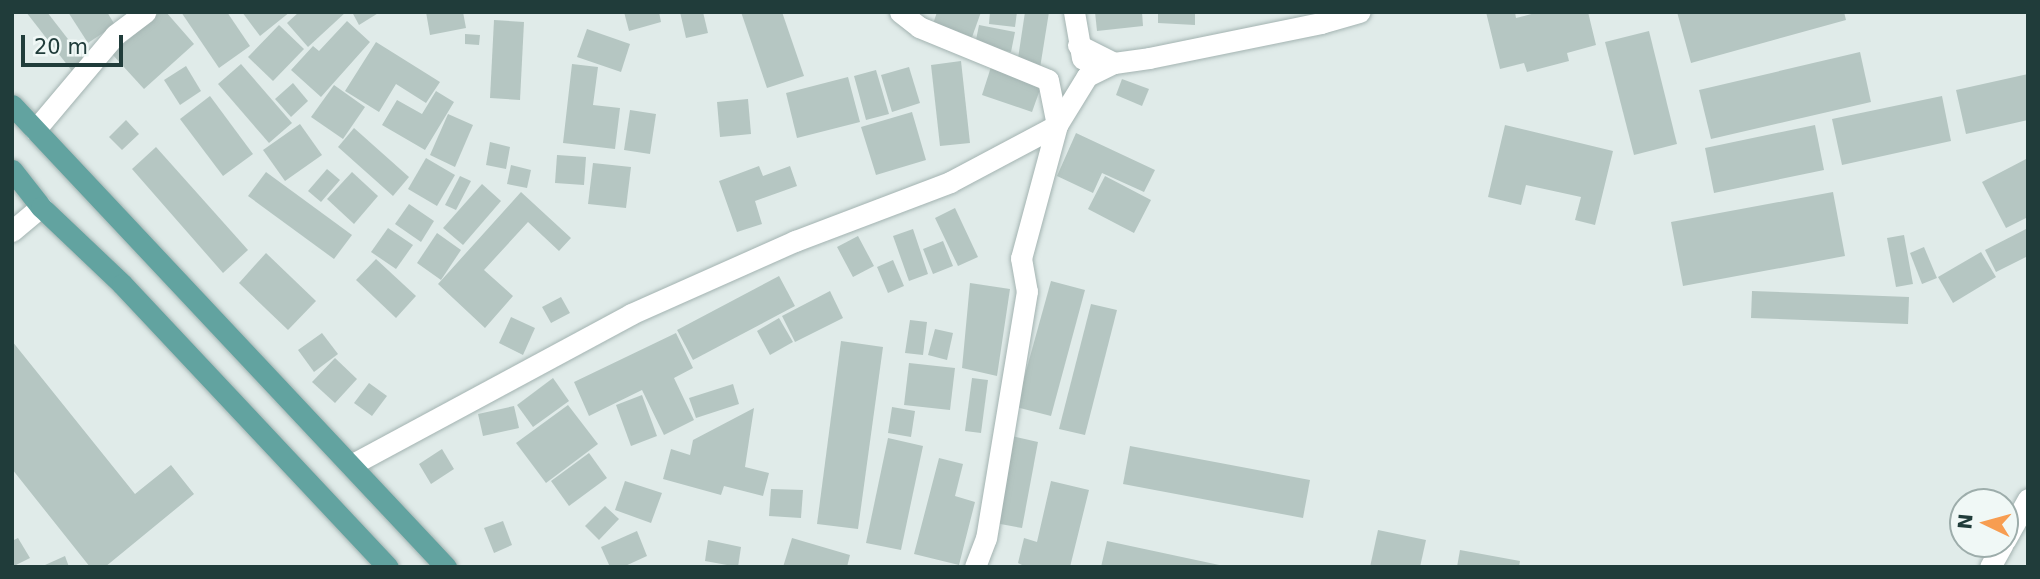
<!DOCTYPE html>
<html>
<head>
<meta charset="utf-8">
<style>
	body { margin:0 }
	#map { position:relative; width:2040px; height:579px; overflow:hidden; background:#e0ebe9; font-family:"DejaVu Sans",sans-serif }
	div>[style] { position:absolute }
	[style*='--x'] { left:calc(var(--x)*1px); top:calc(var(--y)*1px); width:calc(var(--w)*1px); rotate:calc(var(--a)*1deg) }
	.building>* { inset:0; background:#b5c6c2 }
	.roads { filter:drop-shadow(0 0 2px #a3b3b1) drop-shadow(0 0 2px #a3b3b1) }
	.minor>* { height:21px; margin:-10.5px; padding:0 10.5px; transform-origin:10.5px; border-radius:10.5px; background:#fff }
	.secondary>* { height:21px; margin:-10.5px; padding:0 10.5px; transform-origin:10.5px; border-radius:10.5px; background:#fff }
	.primary>* { height:21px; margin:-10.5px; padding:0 10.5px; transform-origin:10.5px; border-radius:10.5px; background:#62a3a0 }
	span { translate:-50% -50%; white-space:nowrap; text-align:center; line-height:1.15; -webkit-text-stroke:7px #f0f8f6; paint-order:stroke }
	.frame { position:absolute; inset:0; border:14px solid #203c3a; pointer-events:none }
	.north { position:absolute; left:1949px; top:488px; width:70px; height:70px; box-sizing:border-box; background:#f0f8f6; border:2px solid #9dadab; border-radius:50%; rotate:275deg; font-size:19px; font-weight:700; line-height:28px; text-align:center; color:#203c3a }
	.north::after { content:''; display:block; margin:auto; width:24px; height:32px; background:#f79d51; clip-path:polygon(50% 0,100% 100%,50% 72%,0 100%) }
	.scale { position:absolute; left:21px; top:35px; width:102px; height:32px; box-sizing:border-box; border:4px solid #203c3a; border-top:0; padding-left:9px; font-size:21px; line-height:24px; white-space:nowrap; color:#203c3a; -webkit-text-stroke:5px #f0f8f6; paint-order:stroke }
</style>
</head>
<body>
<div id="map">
	<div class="building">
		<div style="clip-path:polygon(26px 12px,47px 12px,85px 61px,72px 71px)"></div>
		<div style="clip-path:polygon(68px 12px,107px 12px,115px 25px,88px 43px)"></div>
		<div style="clip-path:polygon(160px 12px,166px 12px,194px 44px,144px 89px,112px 54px)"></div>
		<div style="clip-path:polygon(181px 12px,227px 12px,250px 46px,219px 68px)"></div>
		<div style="clip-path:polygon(242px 12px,290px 12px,260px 36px)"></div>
		<div style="clip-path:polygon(299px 12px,346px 12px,308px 47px,287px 23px)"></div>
		<div style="clip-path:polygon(352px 12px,380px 12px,359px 25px)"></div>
		<div style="clip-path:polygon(426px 12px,463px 12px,466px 28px,430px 35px)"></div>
		<div style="clip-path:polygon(624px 12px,659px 12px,661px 22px,629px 31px)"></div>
		<div style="clip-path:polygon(680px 12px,703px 12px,708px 33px,686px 38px)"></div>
		<div style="clip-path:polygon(741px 12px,782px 12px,804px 76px,767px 88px)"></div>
		<div style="clip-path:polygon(937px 12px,981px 12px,971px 40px,932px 27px)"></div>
		<div style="clip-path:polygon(990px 12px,1017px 12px,1015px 27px,989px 24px)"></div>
		<div style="clip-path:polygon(1025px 12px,1049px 12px,1040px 68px,1017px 65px)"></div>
		<div style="clip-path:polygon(1095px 12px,1142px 12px,1143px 26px,1097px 31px)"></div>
		<div style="clip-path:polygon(1158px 12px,1195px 12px,1195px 25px,1158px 23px)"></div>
		<div style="clip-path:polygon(1486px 12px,1515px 12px,1516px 18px,1539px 12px,1588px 12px,1596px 45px,1567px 53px,1569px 61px,1527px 72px,1524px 63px,1500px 69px)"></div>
		<div style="clip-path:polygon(1677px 12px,1844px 12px,1846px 20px,1691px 63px)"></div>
		<div style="clip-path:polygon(494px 20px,524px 22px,520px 100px,490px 98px)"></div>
		<div style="clip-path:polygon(347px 21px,370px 42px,321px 97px,291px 70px,313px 46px,319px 51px)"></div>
		<div style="clip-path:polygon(279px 25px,304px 49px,273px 81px,248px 57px)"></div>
		<div style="clip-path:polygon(979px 25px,1015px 32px,1011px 52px,975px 45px)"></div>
		<div style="clip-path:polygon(587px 29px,630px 44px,621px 72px,577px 57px)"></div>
		<div style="clip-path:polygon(1649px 31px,1677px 144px,1634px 155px,1605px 42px)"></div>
		<div style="clip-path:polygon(465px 34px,480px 35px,479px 45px,465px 44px)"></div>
		<div style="clip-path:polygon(376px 42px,440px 82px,426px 103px,396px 84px,379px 112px,345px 91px)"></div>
		<div style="clip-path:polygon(1860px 52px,1871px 102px,1711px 139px,1699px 90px)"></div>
		<div style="clip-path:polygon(961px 61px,970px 143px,940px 146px,931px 65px)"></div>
		<div style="clip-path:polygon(241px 64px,292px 123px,269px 143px,218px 84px)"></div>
		<div style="clip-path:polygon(572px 64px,598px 67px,593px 105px,620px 108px,615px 149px,563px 143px)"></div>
		<div style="clip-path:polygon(186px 66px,201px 91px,180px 105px,164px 80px)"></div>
		<div style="clip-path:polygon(909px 67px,920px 103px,892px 112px,881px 75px)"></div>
		<div style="clip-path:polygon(991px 67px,1042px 84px,1032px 112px,982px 95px)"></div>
		<div style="clip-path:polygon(876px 70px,889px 114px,866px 120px,854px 76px)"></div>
		<div style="clip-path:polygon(2028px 74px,2028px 120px,1966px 134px,1956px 90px)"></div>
		<div style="clip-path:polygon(848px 77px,860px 122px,797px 138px,786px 93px)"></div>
		<div style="clip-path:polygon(1122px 79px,1149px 89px,1142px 106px,1116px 95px)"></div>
		<div style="clip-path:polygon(293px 83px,308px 101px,291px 117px,275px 99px)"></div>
		<div style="clip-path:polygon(334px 85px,365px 107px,343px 139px,311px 117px)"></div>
		<div style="clip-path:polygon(436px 91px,454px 102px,425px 150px,382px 125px,397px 100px,422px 114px)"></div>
		<div style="clip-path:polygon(210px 96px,253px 154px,223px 176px,180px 119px)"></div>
		<div style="clip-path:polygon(1942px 96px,1951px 141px,1842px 165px,1832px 119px)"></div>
		<div style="clip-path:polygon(748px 99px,751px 134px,720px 137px,717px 102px)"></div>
		<div style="clip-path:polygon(630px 110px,656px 114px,650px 154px,624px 150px)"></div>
		<div style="clip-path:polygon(912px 112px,926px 160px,876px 175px,861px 127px)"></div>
		<div style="clip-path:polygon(448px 114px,473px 125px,455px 167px,430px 155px)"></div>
		<div style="clip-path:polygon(126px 120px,139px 134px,122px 150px,109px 137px)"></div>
		<div style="clip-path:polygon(300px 124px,322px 155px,285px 181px,263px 150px)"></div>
		<div style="clip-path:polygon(1505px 125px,1613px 151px,1595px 225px,1575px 220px,1581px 197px,1526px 185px,1521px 205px,1488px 197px)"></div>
		<div style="clip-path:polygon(1815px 125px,1824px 170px,1714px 193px,1705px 148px)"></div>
		<div style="clip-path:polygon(354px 128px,409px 177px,393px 196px,338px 147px)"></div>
		<div style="clip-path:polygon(1076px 133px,1155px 170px,1144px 192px,1102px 173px,1093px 193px,1057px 176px)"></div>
		<div style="clip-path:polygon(490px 142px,510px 147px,506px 169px,486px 165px)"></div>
		<div style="clip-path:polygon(156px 147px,248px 250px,223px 273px,132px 169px)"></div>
		<div style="clip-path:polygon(557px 155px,586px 157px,584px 185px,555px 183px)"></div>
		<div style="clip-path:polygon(426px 158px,455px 175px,437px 206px,408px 189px)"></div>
		<div style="clip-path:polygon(2028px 158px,2028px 217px,2006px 228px,1982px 182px)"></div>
		<div style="clip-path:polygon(593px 163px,631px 167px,626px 208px,588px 204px)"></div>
		<div style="clip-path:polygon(511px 165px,531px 170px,527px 188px,507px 184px)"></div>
		<div style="clip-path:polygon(759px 166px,763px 176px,790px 166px,797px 186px,755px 201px,762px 224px,737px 232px,719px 181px)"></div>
		<div style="clip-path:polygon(327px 169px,340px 180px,321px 202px,308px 191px)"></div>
		<div style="clip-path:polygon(266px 172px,352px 235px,334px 259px,248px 196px)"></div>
		<div style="clip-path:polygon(352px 172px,378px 196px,354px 224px,327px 199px)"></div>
		<div style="clip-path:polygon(460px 176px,471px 181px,456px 210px,445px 205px)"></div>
		<div style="clip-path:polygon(1105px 176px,1151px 200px,1134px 233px,1088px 209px)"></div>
		<div style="clip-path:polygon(482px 184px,501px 201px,463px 245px,443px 228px)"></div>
		<div style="clip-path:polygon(521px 192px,571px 238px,559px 251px,528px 222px,484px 270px,513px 296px,485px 328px,438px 284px)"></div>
		<div style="clip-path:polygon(1833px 192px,1845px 256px,1683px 286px,1671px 222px)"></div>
		<div style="clip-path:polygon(409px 204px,434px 221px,421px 242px,395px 224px)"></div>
		<div style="clip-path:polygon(955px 208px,978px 257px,958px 266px,935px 218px)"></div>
		<div style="clip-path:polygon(388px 228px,413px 245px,396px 269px,371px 252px)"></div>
		<div style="clip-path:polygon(2028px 228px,2028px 256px,1996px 272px,1985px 250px)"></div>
		<div style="clip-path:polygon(913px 229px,928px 274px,909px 281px,893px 236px)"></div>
		<div style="clip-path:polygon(437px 233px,461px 250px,441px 280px,417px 263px)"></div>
		<div style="clip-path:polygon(1904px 235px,1913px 284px,1896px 287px,1887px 238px)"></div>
		<div style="clip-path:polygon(858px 236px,874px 266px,853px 277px,837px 247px)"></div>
		<div style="clip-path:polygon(943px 241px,953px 266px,933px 274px,923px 249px)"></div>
		<div style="clip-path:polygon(1924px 247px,1937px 278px,1922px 284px,1910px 253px)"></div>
		<div style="clip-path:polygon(1981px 252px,1996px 277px,1953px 303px,1938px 277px)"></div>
		<div style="clip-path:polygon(266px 253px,316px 301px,288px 330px,239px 283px)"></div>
		<div style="clip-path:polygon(376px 259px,416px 296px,396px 318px,356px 280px)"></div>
		<div style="clip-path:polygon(893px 260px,904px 286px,888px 293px,877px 267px)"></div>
		<div style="clip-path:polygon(779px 276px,795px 306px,693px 360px,677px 330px)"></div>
		<div style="clip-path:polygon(1051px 281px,1085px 290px,1051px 416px,1016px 407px)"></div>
		<div style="clip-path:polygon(970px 283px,1010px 289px,997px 376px,962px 368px)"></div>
		<div style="clip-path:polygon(830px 291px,843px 318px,795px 342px,782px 316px)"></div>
		<div style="clip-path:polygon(1752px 291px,1909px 297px,1908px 324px,1751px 318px)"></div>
		<div style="clip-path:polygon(561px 297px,570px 313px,551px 323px,542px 307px)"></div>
		<div style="clip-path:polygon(1091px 304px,1117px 310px,1085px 435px,1059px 429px)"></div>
		<div style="clip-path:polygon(511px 317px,535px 328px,523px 355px,499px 343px)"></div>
		<div style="clip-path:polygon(779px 318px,793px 342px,770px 355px,757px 331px)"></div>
		<div style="clip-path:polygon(910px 320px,927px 322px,923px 355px,905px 353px)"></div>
		<div style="clip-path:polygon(935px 329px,953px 333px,947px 360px,928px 355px)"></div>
		<div style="clip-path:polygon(322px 333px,338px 354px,314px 372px,298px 350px)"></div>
		<div style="clip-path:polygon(676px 333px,693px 368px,674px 378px,694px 420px,664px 435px,642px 390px,589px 416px,574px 382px)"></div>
		<div style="clip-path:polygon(12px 341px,135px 494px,171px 465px,194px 494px,105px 567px,90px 567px,12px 469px)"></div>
		<div style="clip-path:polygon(841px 341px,883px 347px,858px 529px,817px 524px)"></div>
		<div style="clip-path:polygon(335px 358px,357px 379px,335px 403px,312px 382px)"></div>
		<div style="clip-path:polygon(909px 363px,955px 368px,950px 410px,904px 405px)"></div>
		<div style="clip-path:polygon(553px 378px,569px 401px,533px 427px,517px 405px)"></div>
		<div style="clip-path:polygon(972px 378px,988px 380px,981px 433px,965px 431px)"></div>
		<div style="clip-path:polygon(369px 383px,387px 396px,372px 416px,354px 403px)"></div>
		<div style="clip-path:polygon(733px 384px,739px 404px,696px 418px,689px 398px)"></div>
		<div style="clip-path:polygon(642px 395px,657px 436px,631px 446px,616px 405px)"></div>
		<div style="clip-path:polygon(568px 405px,598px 444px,546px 483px,516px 443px)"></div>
		<div style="clip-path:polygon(514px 406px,519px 428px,483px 436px,478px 414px)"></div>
		<div style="clip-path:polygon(892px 407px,915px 411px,911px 437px,888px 433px)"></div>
		<div style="clip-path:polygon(754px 408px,745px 467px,769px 473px,763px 496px,724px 486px,721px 495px,663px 479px,671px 449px,690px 455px,693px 440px)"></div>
		<div style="clip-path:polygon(1012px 436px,1038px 442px,1022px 528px,995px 523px)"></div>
		<div style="clip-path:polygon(888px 438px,923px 446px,901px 550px,866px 543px)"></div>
		<div style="clip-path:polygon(1130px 446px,1310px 480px,1303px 518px,1123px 484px)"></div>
		<div style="clip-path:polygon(442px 449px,454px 469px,431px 484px,419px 464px)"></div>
		<div style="clip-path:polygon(589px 453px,607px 478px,569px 506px,551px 481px)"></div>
		<div style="clip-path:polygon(939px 458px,963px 464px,955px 496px,975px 502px,959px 565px,914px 554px)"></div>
		<div style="clip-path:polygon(625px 481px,662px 493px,651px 523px,615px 510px)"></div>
		<div style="clip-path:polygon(1051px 481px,1089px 490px,1070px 567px,1026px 567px,1018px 563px,1024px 538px,1037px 542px)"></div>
		<div style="clip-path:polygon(771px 489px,803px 490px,801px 518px,769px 516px)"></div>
		<div style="clip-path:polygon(605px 506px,619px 519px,599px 540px,585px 526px)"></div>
		<div style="clip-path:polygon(503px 521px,512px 545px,494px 553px,484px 528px)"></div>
		<div style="clip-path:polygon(1378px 530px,1426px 540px,1420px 567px,1370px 567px)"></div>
		<div style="clip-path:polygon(637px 531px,647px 556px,623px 567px,610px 567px,601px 547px)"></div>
		<div style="clip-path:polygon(18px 538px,30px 558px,12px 567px,12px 541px)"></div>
		<div style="clip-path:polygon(792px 538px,850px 555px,847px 567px,783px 567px)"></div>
		<div style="clip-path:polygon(708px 540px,741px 547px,738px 567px,705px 561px)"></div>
		<div style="clip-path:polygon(1107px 541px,1224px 566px,1224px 567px,1101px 567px)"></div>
		<div style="clip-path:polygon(1460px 550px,1520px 561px,1519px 567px,1457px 567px)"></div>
		<div style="clip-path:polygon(65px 556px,69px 567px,46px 567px,45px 565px)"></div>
	</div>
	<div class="roads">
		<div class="minor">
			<div style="--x:900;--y:12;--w:24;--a:38"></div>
			<div style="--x:919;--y:27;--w:139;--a:22.3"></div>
			<div style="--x:1048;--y:80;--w:46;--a:78.7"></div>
			<div style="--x:1057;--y:125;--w:138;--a:105.1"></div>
			<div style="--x:1021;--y:258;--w:34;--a:80"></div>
			<div style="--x:1027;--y:291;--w:250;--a:99.4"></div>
			<div style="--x:986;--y:538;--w:31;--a:111"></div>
			<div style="--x:1074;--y:12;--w:47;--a:80.1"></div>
			<div style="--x:1078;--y:45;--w:40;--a:26.6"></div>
			<div style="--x:1114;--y:63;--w:35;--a:-8"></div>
			<div style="--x:1149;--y:58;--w:176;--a:-11.5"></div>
			<div style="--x:1321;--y:23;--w:40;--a:-16"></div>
			<div style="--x:35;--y:130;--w:124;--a:-49.9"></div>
			<div style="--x:115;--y:35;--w:38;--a:-37"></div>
			<div style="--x:12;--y:231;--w:38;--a:-40"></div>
			<div style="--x:351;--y:465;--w:318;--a:-28.3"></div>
			<div style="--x:631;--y:314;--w:180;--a:-24"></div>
			<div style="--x:795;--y:241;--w:166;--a:-20.8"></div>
			<div style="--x:950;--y:182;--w:121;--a:-28"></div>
			<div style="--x:1057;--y:125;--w:57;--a:-58.5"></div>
			<div style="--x:1087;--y:76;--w:30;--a:-26"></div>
		</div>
		<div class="secondary">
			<div style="--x:2005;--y:540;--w:47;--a:-60.7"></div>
			<div style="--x:1990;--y:567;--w:26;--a:-61"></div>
		</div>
		<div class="primary">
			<div style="--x:12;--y:105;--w:634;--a:46.79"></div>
			<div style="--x:12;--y:170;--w:47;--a:51.9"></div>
			<div style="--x:41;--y:207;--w:112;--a:43.5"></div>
			<div style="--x:122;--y:284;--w:388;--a:46.8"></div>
		</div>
	</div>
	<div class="frame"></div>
	<div class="north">N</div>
	<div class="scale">20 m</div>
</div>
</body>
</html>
